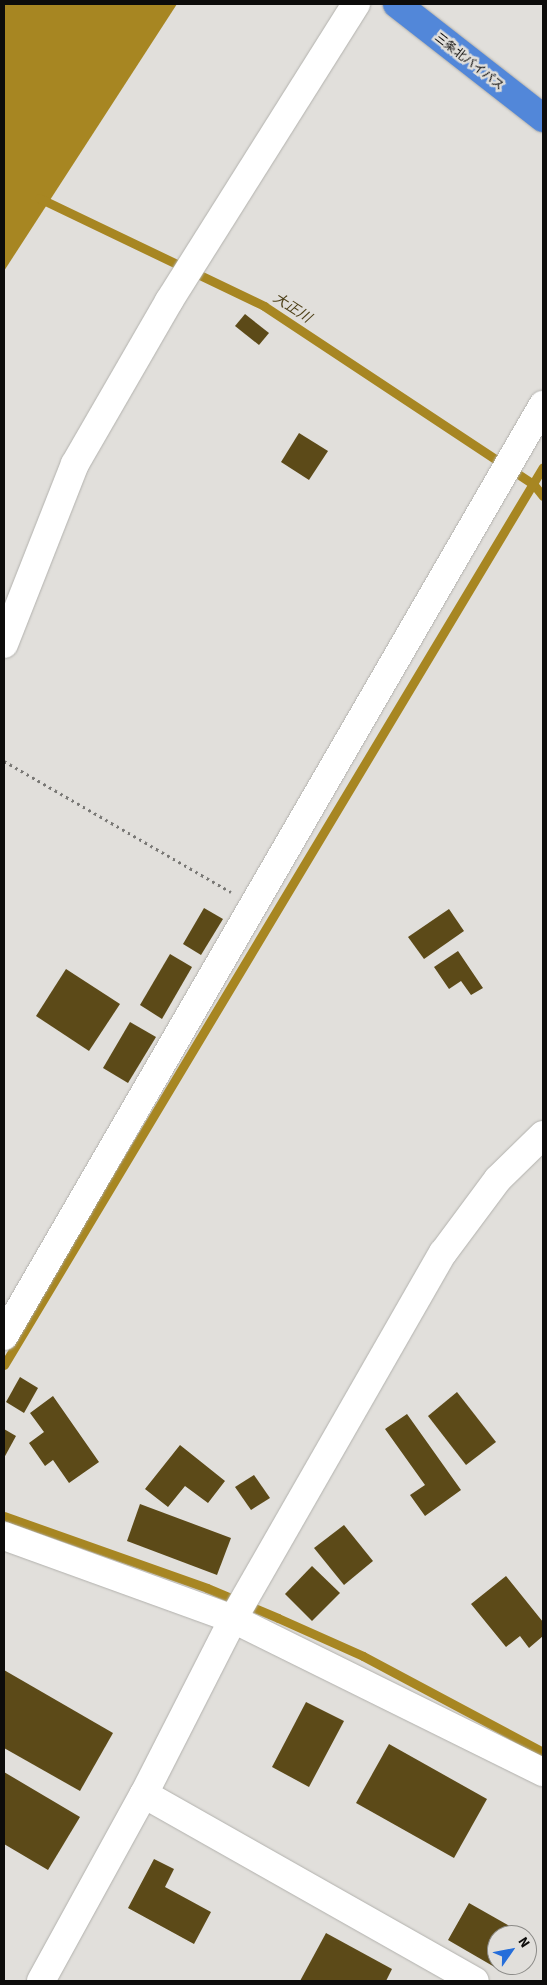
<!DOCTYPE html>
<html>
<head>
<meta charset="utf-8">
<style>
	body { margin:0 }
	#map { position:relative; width:547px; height:1985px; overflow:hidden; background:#e1dfdb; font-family:"Source Sans 3","Noto Sans JP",sans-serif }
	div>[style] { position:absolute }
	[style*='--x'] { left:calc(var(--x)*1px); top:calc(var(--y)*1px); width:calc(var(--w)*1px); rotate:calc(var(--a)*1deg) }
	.water>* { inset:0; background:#a78622 }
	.stream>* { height:9px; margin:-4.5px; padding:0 4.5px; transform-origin:4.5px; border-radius:4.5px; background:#a78622 }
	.building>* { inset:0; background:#5c4a18 }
	.path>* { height:3px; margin-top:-1.5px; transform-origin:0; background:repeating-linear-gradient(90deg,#797875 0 2.5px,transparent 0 6.5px) }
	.roads { filter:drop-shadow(0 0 1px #b2b1ad) drop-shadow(0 0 1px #b2b1ad) }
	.street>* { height:28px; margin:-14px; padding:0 14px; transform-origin:14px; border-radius:14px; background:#fff }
	.secondary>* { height:28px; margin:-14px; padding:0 14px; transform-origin:14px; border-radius:14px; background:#fff }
	.highway>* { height:28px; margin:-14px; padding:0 14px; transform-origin:14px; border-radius:14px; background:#5287d9 }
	span { translate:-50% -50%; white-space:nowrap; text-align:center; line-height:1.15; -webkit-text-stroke:5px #e1dfdb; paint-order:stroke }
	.street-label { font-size:12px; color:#0d0c0b }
	.water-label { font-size:14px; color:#4e4018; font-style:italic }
	.frame { position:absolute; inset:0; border:5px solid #0d0c0b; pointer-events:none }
	.north { position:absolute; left:487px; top:1925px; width:50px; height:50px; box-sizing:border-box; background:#e1dfdb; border:1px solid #8c8b88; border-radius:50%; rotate:57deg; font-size:14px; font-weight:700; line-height:20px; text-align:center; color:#0d0c0b }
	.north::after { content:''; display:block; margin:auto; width:18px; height:22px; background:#256eda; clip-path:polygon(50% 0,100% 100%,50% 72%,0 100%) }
</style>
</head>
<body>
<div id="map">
	<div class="water">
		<div style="clip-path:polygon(4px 4px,177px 4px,4px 271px)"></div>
	</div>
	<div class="stream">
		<div style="--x:39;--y:198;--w:250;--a:25.6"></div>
		<div style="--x:264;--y:306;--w:324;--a:33.5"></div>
		<div style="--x:534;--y:485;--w:14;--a:51"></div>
		<div style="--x:4;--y:1365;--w:1047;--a:-59.03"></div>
		<div style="--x:4;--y:1516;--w:215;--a:19.5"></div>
		<div style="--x:207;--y:1588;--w:77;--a:22.9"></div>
		<div style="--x:278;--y:1618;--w:93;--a:24.1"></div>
		<div style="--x:363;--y:1656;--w:204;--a:28.1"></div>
	</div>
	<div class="building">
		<div style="clip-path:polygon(245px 314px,269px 333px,259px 345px,235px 326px)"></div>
		<div style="clip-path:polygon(299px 433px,328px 451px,309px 480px,281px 462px)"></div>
		<div style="clip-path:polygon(204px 908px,223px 919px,201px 955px,183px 944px)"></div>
		<div style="clip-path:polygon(449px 909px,464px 931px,424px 959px,408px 937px)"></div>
		<div style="clip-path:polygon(458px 951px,483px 988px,471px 995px,461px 981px,449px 989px,434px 967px)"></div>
		<div style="clip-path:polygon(170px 954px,192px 967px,162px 1019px,140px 1005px)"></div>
		<div style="clip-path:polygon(66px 969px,120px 1004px,89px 1051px,36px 1016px)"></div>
		<div style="clip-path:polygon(130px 1022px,156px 1037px,128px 1083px,103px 1068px)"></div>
		<div style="clip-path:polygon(20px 1377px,38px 1388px,24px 1413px,6px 1402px)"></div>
		<div style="clip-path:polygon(457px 1392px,496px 1442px,466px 1465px,428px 1416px)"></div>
		<div style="clip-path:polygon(53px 1396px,99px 1462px,69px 1483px,53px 1460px,45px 1466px,29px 1443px,44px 1432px,30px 1413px)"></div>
		<div style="clip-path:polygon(407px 1414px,461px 1490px,425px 1516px,410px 1495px,425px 1485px,385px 1429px)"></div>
		<div style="clip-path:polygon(4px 1429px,16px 1436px,4px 1458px)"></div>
		<div style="clip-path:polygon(180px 1445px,225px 1481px,208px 1503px,185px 1486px,168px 1507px,145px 1489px)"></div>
		<div style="clip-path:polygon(254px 1475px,270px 1498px,251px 1510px,235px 1487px)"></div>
		<div style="clip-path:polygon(140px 1504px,231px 1538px,217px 1575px,127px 1541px)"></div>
		<div style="clip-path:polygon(344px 1525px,373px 1561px,344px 1585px,314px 1548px)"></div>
		<div style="clip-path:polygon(312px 1566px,340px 1593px,312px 1621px,285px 1594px)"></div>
		<div style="clip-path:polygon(506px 1576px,543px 1622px,543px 1636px,529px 1648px,520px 1636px,506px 1647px,471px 1604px)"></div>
		<div style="clip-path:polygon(4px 1670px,113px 1733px,80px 1791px,4px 1748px)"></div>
		<div style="clip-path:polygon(306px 1702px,344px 1721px,309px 1787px,272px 1767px)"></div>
		<div style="clip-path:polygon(389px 1744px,487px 1799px,454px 1858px,356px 1803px)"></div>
		<div style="clip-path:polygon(4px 1772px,80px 1817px,48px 1870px,4px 1844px)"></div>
		<div style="clip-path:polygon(154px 1859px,174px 1869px,165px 1887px,211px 1912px,194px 1944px,128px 1908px)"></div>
		<div style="clip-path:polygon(469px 1903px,520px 1932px,497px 1935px,498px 1969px,448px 1940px)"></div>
		<div style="clip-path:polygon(326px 1933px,392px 1969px,386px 1981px,300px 1981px)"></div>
	</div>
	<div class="path">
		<div style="--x:4;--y:761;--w:262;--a:30"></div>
	</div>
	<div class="roads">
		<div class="street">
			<div style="--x:4;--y:644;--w:193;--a:-68.5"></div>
			<div style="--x:75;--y:464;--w:188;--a:-60"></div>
			<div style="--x:169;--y:301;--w:351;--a:-57.8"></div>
			<div style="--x:4;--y:1336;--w:1076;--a:-59.93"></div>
			<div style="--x:4;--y:1536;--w:244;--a:19.9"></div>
			<div style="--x:233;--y:1619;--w:346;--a:26.3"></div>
			<div style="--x:144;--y:1794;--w:380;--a:29.5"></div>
		</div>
		<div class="secondary">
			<div style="--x:41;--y:1981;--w:213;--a:-61.2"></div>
			<div style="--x:144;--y:1794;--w:196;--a:-63"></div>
			<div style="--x:233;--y:1619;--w:422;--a:-60.2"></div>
			<div style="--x:443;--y:1253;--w:92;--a:-53.4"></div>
			<div style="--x:498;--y:1179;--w:63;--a:-44.4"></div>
		</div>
		<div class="highway">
			<div style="--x:397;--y:4;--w:185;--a:38"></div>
		</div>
	</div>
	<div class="street-label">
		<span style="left:469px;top:62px;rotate:38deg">三条北バイパス</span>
	</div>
	<div class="water-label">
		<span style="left:292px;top:308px;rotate:33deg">大正川</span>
	</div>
	<div class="frame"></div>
	<div class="north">N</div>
</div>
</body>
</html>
